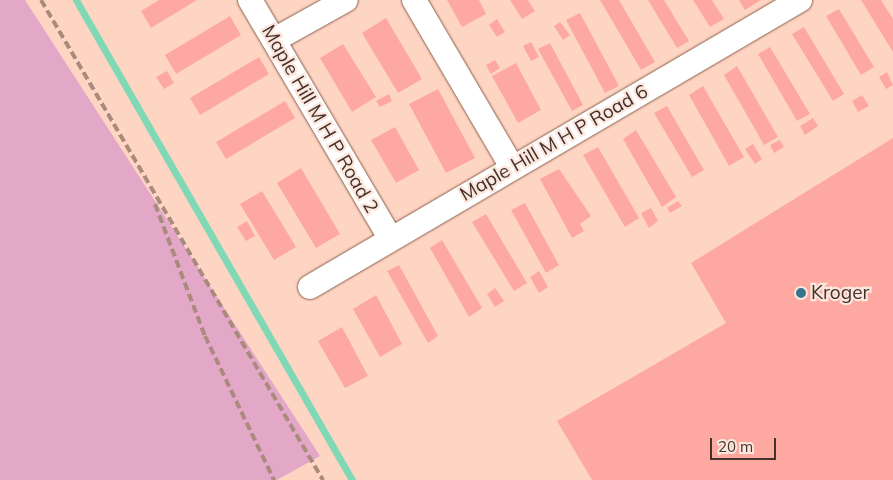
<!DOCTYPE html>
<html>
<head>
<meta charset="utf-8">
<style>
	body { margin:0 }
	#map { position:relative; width:893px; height:480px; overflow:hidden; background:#fed5c3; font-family:Mulish,sans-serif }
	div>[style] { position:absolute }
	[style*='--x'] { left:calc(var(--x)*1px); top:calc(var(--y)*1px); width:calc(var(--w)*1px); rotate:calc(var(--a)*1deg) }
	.green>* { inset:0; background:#e3a7c8 }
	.stream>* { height:7px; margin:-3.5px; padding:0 3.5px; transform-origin:3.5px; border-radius:3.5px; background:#81d8b4 }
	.building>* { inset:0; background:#fda9a1 }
	.roads { filter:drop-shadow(0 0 1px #8c604c) drop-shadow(0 0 1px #8c604c) }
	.street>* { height:24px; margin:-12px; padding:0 12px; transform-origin:12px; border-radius:12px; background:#fff }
	.rail>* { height:4px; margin-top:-2px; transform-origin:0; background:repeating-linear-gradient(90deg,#a98a7c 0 8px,transparent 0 12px) }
	.dots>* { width:14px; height:14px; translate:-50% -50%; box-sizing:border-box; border:2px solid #fce7de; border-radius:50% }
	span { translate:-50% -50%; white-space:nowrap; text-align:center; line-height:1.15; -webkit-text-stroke:4.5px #fce7de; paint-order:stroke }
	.street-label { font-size:19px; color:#453129 }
	.poi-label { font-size:19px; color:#453129 }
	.left { translate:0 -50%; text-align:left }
	.scale { position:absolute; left:710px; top:438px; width:66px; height:22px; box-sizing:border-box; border:2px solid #453129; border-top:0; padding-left:6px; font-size:15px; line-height:18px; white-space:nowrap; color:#453129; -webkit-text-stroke:4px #fce7de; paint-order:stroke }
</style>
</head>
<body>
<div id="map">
	<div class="green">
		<div style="clip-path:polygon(0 0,25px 0,320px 456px,277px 480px,0 480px)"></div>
	</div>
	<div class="stream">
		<div style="--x:76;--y:0;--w:554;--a:60.1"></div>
	</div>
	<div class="building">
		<div style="clip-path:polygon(159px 0,197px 0,151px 28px,141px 11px)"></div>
		<div style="clip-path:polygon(447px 0,479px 0,486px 14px,462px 27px)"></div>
		<div style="clip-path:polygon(510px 0,528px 0,535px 11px,522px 19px)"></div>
		<div style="clip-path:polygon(600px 0,619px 0,655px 62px,641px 70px)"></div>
		<div style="clip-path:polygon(648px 0,664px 0,689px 41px,677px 48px)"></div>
		<div style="clip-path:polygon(693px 0,712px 0,724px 19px,710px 27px)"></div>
		<div style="clip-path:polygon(739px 0,761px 0,745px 10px)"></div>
		<div style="clip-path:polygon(861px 0,881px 0,893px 19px,893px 52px)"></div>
		<div style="clip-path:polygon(839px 9px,874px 67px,861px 75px,826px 16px)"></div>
		<div style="clip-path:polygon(580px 13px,619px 86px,605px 93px,566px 20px)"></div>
		<div style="clip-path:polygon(230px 16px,241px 35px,176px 74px,165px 55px)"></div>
		<div style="clip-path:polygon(386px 18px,422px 79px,398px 93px,362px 33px)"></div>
		<div style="clip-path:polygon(497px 19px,505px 32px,497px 37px,489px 25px)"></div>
		<div style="clip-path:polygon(560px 22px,570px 35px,563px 40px,554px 26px)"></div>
		<div style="clip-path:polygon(804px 27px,844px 94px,833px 101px,792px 34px)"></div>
		<div style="clip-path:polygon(531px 42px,539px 57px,531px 61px,523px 46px)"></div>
		<div style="clip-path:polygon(550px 43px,583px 105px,572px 111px,538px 49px)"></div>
		<div style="clip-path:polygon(343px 44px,376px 97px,352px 112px,320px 58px)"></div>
		<div style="clip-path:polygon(770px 47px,810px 114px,797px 121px,758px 54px)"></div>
		<div style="clip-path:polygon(259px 57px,269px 74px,200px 115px,190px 98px)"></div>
		<div style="clip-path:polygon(495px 60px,500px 68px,491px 74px,486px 65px)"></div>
		<div style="clip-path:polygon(516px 63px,541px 110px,518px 123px,492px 76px)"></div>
		<div style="clip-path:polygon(737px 66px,778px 137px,764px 145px,724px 75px)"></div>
		<div style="clip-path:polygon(167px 71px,174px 83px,164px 89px,156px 77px)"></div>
		<div style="clip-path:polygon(887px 72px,893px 85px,886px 89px,879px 77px)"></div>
		<div style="clip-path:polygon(703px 86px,744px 157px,729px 166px,689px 95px)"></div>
		<div style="clip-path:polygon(438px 89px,475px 158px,446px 173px,409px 104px)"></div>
		<div style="clip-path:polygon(389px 94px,392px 101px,380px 107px,376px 101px)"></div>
		<div style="clip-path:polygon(862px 95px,869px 106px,858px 112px,852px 101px)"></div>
		<div style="clip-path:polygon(285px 101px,295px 118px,226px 159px,216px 142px)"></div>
		<div style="clip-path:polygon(667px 106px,704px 170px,692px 177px,654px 113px)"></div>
		<div style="clip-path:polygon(813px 118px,818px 126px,805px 135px,800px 126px)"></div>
		<div style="clip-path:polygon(395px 127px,419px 170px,396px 183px,371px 140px)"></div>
		<div style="clip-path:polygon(636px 130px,676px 197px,662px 207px,623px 139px)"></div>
		<div style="clip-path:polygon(893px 138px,893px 480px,592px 480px,557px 421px,726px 323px,691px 263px)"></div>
		<div style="clip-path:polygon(780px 140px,784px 147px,774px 153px,770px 145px)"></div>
		<div style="clip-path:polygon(753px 144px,762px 159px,755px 164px,745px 149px)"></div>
		<div style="clip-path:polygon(598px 147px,639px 218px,625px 227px,583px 155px)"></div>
		<div style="clip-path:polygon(301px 168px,340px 234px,316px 248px,277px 183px)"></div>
		<div style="clip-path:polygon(559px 169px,591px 216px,580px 224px,584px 231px,572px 238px,540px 179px)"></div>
		<div style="clip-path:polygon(262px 191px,296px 247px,274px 260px,240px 204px)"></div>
		<div style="clip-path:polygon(678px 201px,682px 206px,670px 213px,667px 208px)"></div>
		<div style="clip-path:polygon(525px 203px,559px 265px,546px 273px,511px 210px)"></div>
		<div style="clip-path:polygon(651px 208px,658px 221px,649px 228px,641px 213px)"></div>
		<div style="clip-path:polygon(486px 214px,527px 283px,514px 291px,472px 222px)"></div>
		<div style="clip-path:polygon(247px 221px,255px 236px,246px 241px,237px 227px)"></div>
		<div style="clip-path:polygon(442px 240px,482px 308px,469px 317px,430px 248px)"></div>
		<div style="clip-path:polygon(399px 265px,438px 336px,428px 343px,387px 271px)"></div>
		<div style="clip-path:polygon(539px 271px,548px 287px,539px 293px,530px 277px)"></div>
		<div style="clip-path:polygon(495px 288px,504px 301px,495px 307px,487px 294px)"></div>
		<div style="clip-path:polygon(376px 295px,402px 344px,380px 357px,353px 309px)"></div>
		<div style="clip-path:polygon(342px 327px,368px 376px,345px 388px,318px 341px)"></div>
	</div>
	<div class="roads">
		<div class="street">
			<div style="--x:250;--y:0;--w:276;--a:59.5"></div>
			<div style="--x:414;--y:0;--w:194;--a:59.6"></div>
			<div style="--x:274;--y:40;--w:82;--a:-29.1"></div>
			<div style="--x:310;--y:287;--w:568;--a:-30.36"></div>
		</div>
	</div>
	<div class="rail">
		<div style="--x:41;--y:0;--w:557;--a:59.57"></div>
		<div style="--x:155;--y:204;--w:141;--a:69.3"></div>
		<div style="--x:205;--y:336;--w:160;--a:64.4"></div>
	</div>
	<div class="dots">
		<div style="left:801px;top:293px;background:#38758c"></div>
	</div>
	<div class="street-label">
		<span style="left:320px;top:119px;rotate:60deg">Maple Hill M H P Road 2</span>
		<span style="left:554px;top:143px;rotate:-30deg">Maple Hill M H P Road 6</span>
	</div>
	<div class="poi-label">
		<span class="left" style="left:811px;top:293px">Kroger</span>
	</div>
	<div class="scale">20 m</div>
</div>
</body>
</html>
